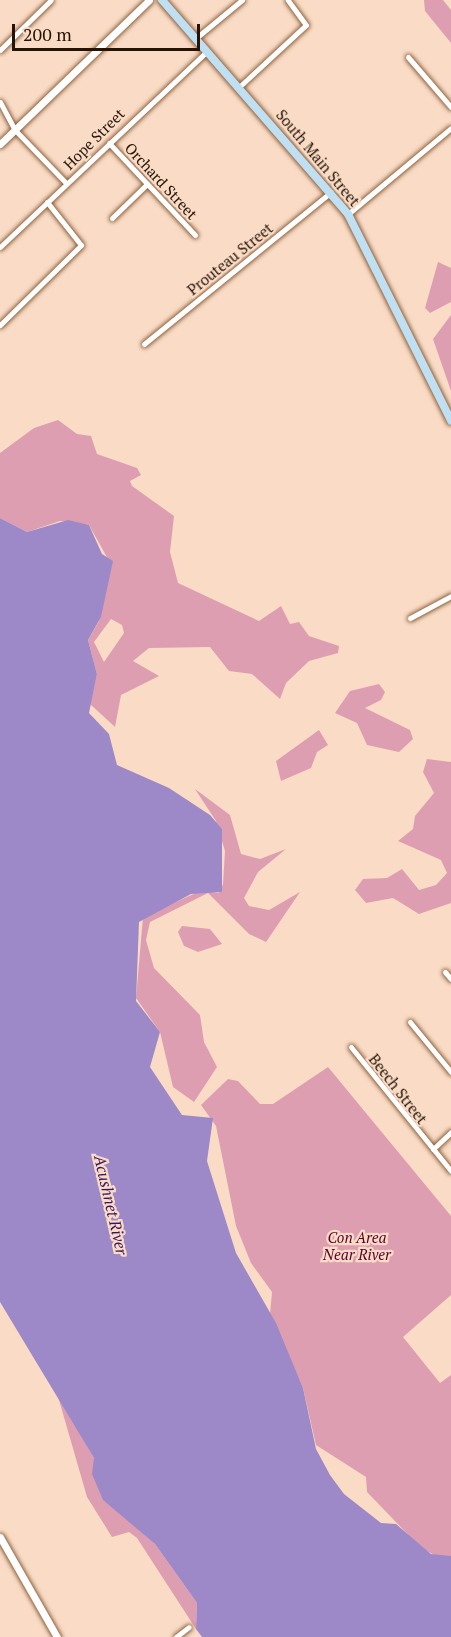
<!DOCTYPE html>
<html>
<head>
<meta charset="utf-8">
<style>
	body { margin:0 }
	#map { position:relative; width:451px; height:1637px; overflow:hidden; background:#fadcc6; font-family:"PT Serif",serif }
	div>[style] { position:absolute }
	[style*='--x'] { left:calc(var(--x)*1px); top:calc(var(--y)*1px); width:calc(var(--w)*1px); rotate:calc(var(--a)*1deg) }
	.green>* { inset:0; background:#de9eb1 }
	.water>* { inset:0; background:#9e89c8 }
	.roads { filter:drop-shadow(0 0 2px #8e623f) drop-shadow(0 0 2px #8e623f) }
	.minor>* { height:5px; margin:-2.5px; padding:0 2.5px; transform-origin:2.5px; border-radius:2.5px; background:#fff }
	.tertiary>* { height:7px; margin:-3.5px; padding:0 3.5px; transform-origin:3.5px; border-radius:3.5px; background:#fff }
	.secondary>* { height:8px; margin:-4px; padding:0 4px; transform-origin:4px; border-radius:4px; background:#bfe0f3 }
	span { translate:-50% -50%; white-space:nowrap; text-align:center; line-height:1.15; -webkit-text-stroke:4.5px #fadcc6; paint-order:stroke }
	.street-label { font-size:15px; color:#251406 }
	.park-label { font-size:15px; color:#5c002e; font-style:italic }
	.water-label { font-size:16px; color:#371661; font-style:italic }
	.scale { position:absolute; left:12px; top:24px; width:188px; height:27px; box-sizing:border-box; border:3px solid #251406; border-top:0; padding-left:8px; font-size:18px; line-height:21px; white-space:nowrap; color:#251406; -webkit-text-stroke:4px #fadcc6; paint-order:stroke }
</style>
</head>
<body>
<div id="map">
	<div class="green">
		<div style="clip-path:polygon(424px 0,443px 0,451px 10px,451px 43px,425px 11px)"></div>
		<div style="clip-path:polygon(438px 262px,451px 268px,451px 302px,430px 313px,425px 308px)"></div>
		<div style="clip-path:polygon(451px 315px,451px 391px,433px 339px)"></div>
		<div style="clip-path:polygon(evenodd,58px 420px,77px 434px,91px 436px,97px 454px,137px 468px,141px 475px,130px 481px,132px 486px,174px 516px,170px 552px,178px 583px,259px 621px,281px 606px,290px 624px,299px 622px,309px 636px,339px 646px,338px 653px,309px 661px,286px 683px,280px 699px,252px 674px,229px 671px,210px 647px,149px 648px,133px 661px,159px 676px,121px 695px,115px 727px,90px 704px,97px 674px,88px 640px,99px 621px,108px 559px,89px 525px,60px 521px,27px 532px,0 518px,0 453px,34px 428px,58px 420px,111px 619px,122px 625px,124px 633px,104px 662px,94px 642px,111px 619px)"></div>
		<div style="clip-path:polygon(379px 684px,385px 692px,381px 700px,365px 708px,410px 730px,413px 739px,399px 752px,367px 745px,357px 723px,335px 713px,350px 691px)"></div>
		<div style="clip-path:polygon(319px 730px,328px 745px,317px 752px,311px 768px,281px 781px,276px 761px)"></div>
		<div style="clip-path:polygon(427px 759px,451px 762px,451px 903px,419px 914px,393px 898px,366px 903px,355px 890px,363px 879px,387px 878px,402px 869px,419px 890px,436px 885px,447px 873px,441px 860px,398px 841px,413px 829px,415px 816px,434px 793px,423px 772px)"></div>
		<div style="clip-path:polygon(195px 789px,230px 815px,241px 854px,260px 859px,286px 849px,258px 872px,244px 898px,249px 906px,269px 910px,300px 892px,266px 942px,249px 934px,208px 893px,150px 922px,146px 940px,154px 968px,200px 1015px,204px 1042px,217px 1067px,194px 1102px,173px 1087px,160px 1032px,136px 998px,143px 917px,200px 891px,219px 893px,223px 884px,225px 851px,216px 821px)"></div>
		<div style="clip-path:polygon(182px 926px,210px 929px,222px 944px,198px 952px,184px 946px,178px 932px)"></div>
		<div style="clip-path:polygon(328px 1067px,451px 1216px,451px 1295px,403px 1337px,440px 1383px,451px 1375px,451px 1556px,436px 1556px,420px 1547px,367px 1492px,366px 1477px,316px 1445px,303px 1388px,270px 1314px,272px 1292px,251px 1263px,236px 1226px,216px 1126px,201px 1105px,228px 1079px,238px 1081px,260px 1104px,273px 1104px)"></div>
		<div style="clip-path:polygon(57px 1393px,94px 1458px,101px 1495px,155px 1544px,197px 1603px,196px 1629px,137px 1538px,129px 1532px,112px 1537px,87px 1497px)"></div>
	</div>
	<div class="water">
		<div style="clip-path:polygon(0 518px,27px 532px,68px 520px,89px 525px,102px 554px,113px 561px,101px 617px,88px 640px,97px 674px,89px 713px,109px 734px,117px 765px,169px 788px,210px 815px,222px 829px,222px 892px,191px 894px,139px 922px,136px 1001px,160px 1032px,150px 1067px,182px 1115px,213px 1118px,207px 1161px,236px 1253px,276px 1323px,303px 1388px,316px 1449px,330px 1475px,344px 1494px,381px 1523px,396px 1524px,431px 1554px,451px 1556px,451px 1637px,202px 1637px,196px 1629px,197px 1603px,155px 1544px,103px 1500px,92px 1474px,94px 1458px,0 1302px)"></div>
	</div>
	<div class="roads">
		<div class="minor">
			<div style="--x:196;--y:38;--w:60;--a:-39.6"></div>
			<div style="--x:0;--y:50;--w:71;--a:-44.4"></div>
			<div style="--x:408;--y:57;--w:66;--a:49.3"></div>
			<div style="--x:239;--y:87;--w:91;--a:-42.8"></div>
			<div style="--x:306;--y:25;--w:31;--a:-126"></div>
			<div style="--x:0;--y:102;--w:32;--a:62"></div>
			<div style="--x:15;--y:130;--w:74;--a:46.1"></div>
			<div style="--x:109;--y:143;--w:126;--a:46.9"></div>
			<div style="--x:348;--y:214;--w:134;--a:-39.9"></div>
			<div style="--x:112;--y:218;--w:49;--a:-44.2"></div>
			<div style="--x:0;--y:247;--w:285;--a:-43.4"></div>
			<div style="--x:0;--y:325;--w:114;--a:-44.6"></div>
			<div style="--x:81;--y:245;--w:55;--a:-128.3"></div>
			<div style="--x:144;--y:344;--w:241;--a:-39.1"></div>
			<div style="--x:410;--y:618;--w:47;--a:-28.2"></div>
			<div style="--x:445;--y:972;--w:9;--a:49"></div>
			<div style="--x:410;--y:1022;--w:65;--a:50.6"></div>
			<div style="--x:351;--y:1047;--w:159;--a:51.1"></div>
			<div style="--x:433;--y:1149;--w:25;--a:-43"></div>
			<div style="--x:176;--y:1637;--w:16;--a:-38"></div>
		</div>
		<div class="tertiary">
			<div style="--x:0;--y:144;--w:207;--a:-44"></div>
			<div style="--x:0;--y:1537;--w:115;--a:60.3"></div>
		</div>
		<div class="secondary">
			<div style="--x:162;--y:0;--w:284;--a:49"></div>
			<div style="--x:348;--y:214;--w:231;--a:63.5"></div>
		</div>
	</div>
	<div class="street-label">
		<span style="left:94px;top:139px;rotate:-45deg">Hope Street</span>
		<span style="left:318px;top:158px;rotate:50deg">South Main Street</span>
		<span style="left:161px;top:181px;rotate:47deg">Orchard Street</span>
		<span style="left:230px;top:259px;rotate:-39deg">Prouteau Street</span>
		<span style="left:398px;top:1089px;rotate:52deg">Beech Street</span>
	</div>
	<div class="park-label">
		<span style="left:357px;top:1246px">Con Area<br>Near River</span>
	</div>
	<div class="water-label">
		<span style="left:111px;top:1205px;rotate:77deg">Acushnet River</span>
	</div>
	<div class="scale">200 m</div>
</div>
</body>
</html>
